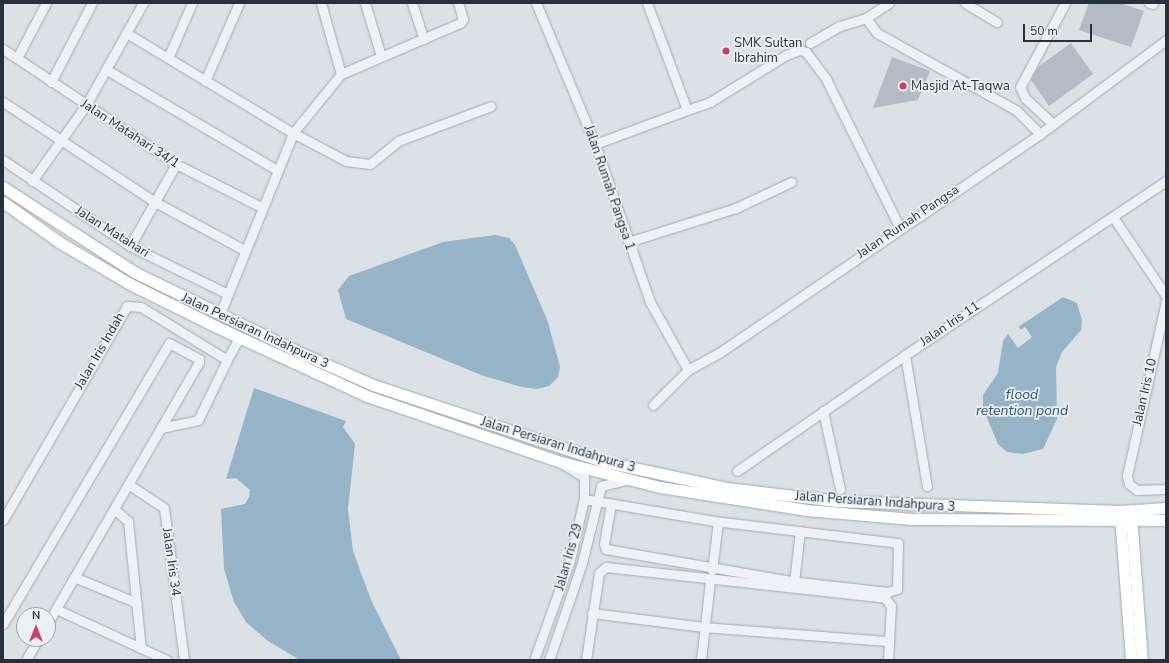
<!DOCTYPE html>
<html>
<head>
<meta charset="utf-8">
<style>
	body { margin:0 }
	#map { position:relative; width:1169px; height:663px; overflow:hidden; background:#dce1e6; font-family:"Nunito Sans",sans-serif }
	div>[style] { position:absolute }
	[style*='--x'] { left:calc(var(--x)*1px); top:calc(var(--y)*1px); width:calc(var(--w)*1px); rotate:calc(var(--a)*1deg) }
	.water>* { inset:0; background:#96b4c7 }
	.pier>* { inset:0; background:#dce1e6 }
	.building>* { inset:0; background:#b3bbc3 }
	.roads { filter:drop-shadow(0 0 1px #a2a9b0) drop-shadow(0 0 1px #a2a9b0) }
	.minor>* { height:9px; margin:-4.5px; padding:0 4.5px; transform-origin:4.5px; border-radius:4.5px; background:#eef1f5 }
	.major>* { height:11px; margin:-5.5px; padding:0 5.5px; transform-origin:5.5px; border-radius:5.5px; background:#fff }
	.dots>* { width:11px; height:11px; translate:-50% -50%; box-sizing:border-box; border:2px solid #ebf0f4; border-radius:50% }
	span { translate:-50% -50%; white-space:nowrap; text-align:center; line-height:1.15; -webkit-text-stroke:3.5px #ebf0f4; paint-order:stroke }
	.poi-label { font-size:13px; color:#26313c }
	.left { translate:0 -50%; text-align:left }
	.street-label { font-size:13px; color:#26313c }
	.water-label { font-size:14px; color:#305570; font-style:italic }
	.frame { position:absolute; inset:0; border:4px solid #26313c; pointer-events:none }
	.north { position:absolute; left:16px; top:607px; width:40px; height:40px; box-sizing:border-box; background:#ebf0f4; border:1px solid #9ca4aa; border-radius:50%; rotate:0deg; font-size:11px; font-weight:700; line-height:16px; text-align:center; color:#26313c }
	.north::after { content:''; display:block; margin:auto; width:14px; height:18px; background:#cf3d67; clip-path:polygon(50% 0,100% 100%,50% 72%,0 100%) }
	.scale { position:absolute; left:1023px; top:24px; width:69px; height:18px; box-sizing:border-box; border:2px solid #26313c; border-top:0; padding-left:5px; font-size:12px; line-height:14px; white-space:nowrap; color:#26313c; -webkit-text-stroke:3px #ebf0f4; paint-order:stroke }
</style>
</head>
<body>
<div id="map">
	<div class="water">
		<div style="clip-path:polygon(495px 235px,509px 238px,515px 245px,548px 322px,560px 367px,558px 377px,549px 386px,537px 389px,522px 387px,481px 375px,346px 319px,338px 290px,349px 276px,443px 242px)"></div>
		<div style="clip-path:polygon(1063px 297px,1077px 303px,1082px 320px,1081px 330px,1062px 352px,1056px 367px,1057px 419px,1043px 449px,1023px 454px,1007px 452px,998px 444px,983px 409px,983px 395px,998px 373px,1003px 341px,1008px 334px)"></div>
		<div style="clip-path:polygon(254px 388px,346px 421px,343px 427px,355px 444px,348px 509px,353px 551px,371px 600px,401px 660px,300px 660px,268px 641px,246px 622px,234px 602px,224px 569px,221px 509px,245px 504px,249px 497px,250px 490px,236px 478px,226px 479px)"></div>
	</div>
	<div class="pier">
		<div style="clip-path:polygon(1018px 326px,1021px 330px,1025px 327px,1032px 337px,1018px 348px,1008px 334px)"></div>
	</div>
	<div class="building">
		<div style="clip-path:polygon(1089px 3px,1120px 3px,1144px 11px,1131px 47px,1079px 30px)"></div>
		<div style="clip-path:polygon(1071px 43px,1093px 74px,1049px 106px,1031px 80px,1038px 67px)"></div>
		<div style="clip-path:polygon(892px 57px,930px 71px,918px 100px,873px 108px)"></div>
	</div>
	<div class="roads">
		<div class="minor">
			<div style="--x:321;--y:3;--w:74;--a:74.3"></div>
			<div style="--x:365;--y:3;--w:55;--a:73.2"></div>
			<div style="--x:412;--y:3;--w:38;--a:72"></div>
			<div style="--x:536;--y:3;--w:153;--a:67.3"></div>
			<div style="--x:595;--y:144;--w:167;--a:70.8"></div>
			<div style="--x:650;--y:302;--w:78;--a:60.8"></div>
			<div style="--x:889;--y:3;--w:27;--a:147"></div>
			<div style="--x:866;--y:18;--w:19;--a:54"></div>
			<div style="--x:877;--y:33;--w:159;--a:29"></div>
			<div style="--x:1016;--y:110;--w:34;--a:45"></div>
			<div style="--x:965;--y:3;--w:37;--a:31"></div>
			<div style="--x:1149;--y:3;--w:4;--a:14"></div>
			<div style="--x:128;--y:34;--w:192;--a:31"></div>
			<div style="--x:293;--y:133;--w:76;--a:-50.9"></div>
			<div style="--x:341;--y:74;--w:129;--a:-23.2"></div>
			<div style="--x:460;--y:23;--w:5;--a:-53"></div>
			<div style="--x:463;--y:19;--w:17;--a:-107"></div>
			<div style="--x:810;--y:43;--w:34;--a:-30"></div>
			<div style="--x:840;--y:26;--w:27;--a:-17"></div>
			<div style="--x:3;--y:49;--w:208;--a:33.6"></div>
			<div style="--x:176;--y:164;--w:97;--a:26.8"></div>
			<div style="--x:17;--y:58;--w:62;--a:-62.2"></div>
			<div style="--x:168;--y:58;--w:60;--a:-66.4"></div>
			<div style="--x:107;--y:70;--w:197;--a:30.5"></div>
			<div style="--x:205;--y:81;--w:85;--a:-66.4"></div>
			<div style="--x:51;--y:82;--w:89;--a:-62.6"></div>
			<div style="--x:3;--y:102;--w:182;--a:33.3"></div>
			<div style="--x:155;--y:202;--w:103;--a:28.3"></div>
			<div style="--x:687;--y:110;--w:24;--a:-19"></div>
			<div style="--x:710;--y:102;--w:89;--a:-31.7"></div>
			<div style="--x:786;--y:55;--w:15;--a:-20"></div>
			<div style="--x:800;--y:50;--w:6;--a:18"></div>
			<div style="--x:806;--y:52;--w:34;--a:53"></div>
			<div style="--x:826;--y:79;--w:166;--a:63.6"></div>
			<div style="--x:1053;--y:124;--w:38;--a:-137"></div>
			<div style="--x:1025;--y:98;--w:12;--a:-114"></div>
			<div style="--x:1020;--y:87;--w:95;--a:-61.8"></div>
			<div style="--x:595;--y:144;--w:98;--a:-20.3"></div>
			<div style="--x:687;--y:110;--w:114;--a:-110.5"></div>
			<div style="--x:3;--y:160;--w:153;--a:34.1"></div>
			<div style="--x:130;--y:246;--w:109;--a:26.1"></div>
			<div style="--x:32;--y:181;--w:93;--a:-54.6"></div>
			<div style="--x:86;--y:105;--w:117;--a:-60.8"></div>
			<div style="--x:1113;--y:217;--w:95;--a:56.1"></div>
			<div style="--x:628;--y:242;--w:113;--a:-17.5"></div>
			<div style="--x:736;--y:208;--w:61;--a:-25.3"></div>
			<div style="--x:130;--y:246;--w:94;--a:-60.7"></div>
			<div style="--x:1166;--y:301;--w:179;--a:102.6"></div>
			<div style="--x:1127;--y:476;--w:8;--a:76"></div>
			<div style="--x:1129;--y:484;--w:10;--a:37"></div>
			<div style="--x:1137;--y:490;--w:29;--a:-2"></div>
			<div style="--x:220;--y:314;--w:195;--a:-68"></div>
			<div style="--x:293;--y:133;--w:60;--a:27.8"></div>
			<div style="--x:346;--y:161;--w:24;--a:7"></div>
			<div style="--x:370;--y:164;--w:36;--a:-39"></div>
			<div style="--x:398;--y:141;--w:99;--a:-20.6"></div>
			<div style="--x:905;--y:355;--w:133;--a:80.5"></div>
			<div style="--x:653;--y:405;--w:49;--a:-45"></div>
			<div style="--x:688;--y:370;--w:35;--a:-29"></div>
			<div style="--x:719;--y:353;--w:389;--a:-34.3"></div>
			<div style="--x:1040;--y:134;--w:157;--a:-36.7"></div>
			<div style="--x:823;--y:411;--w:80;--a:77.7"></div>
			<div style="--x:161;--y:428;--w:38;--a:-12"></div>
			<div style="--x:198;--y:420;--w:67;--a:-64.2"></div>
			<div style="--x:737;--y:471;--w:204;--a:-34.6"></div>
			<div style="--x:905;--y:355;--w:314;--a:-33.7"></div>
			<div style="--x:128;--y:484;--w:43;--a:33.7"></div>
			<div style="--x:164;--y:508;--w:153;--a:82.5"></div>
			<div style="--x:584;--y:499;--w:132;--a:9.6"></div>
			<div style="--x:714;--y:521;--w:185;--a:6.8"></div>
			<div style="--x:898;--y:543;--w:46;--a:91.2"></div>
			<div style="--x:897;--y:589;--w:9;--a:162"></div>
			<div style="--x:888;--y:592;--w:98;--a:-173.5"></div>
			<div style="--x:791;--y:581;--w:188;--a:-170.2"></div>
			<div style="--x:606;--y:549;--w:5;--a:-112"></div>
			<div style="--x:604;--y:544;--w:41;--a:-80.1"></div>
			<div style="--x:114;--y:509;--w:18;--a:41"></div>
			<div style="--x:128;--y:521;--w:128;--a:84.2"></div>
			<div style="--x:3;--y:520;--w:247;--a:-59.9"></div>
			<div style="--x:127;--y:306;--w:14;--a:4"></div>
			<div style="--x:141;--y:307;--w:101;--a:31.6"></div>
			<div style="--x:227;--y:360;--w:26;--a:-62"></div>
			<div style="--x:712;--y:570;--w:48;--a:-82.9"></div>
			<div style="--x:74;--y:577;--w:68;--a:22.4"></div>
			<div style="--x:794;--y:582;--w:51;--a:-83.3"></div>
			<div style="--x:56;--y:609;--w:122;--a:24.7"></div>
			<div style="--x:592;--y:613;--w:113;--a:7.1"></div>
			<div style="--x:704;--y:627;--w:185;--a:4.4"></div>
			<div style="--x:3;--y:624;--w:326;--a:-59.4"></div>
			<div style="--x:169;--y:343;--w:34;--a:28"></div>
			<div style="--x:199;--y:359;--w:3;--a:90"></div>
			<div style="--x:199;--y:362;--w:301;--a:120.1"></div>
			<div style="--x:26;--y:660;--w:24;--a:-60"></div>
			<div style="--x:534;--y:660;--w:106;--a:-70.2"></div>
			<div style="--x:570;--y:560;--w:63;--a:-77.1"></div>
			<div style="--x:584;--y:499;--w:22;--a:-90"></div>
			<div style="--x:584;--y:477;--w:23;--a:-149"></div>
			<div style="--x:549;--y:660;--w:102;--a:-71.2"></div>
			<div style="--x:582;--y:563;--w:79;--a:-76.1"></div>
			<div style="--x:601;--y:486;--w:28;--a:-13"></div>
			<div style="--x:586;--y:660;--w:88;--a:-81.5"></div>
			<div style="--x:599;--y:573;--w:9;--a:-41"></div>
			<div style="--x:606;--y:567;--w:281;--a:6.3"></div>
			<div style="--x:885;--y:598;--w:10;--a:53"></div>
			<div style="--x:891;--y:606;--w:54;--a:93.2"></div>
			<div style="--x:701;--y:660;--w:80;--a:-83.5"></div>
		</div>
		<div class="major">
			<div style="--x:3;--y:187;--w:158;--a:32.9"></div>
			<div style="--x:136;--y:273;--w:188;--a:25.9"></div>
			<div style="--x:305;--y:355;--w:74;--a:23.8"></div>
			<div style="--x:373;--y:385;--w:245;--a:18.3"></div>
			<div style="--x:606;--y:462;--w:123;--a:12.2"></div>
			<div style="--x:726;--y:488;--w:112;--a:6.7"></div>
			<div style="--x:837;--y:501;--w:283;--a:2"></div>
			<div style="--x:1120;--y:511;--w:46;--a:-3.7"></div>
			<div style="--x:3;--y:202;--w:69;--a:35.5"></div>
			<div style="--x:59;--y:242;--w:82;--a:30.6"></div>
			<div style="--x:130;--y:284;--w:97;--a:26.3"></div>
			<div style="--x:217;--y:327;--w:165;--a:24.7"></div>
			<div style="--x:367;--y:396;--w:205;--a:18.8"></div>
			<div style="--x:561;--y:462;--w:102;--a:14.2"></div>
			<div style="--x:660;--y:487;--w:149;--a:8.9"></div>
			<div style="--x:807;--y:510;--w:105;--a:4.9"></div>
			<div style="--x:912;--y:519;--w:254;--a:0.2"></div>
			<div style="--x:1131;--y:515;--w:145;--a:85.7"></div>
			<div style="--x:1120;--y:516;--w:144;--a:85.6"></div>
		</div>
	</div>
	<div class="dots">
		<div style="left:726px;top:51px;background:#cf3d67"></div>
		<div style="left:903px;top:86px;background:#cf3d67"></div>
	</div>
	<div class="poi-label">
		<span class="left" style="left:734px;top:51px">SMK Sultan<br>Ibrahim</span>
		<span class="left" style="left:911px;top:86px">Masjid At-Taqwa</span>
	</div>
	<div class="street-label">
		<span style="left:130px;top:134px;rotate:33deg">Jalan Matahari 34/1</span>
		<span style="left:609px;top:188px;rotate:71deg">Jalan Rumah Pangsa 1</span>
		<span style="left:908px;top:222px;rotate:-34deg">Jalan Rumah Pangsa</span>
		<span style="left:112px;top:232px;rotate:32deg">Jalan Matahari</span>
		<span style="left:950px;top:324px;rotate:-34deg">Jalan Iris 11</span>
		<span style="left:255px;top:331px;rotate:25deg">Jalan Persiaran Indahpura 3</span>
		<span style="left:100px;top:351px;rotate:-60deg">Jalan Iris Indah</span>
		<span style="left:1145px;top:392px;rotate:-77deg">Jalan Iris 10</span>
		<span style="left:558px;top:445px;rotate:17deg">Jalan Persiaran Indahpura 3</span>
		<span style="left:875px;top:502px;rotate:4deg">Jalan Persiaran Indahpura 3</span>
		<span style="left:569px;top:557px;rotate:-74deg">Jalan Iris 29</span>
		<span style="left:171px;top:562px;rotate:82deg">Jalan Iris 34</span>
	</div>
	<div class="water-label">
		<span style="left:1022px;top:403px">flood<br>retention pond</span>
	</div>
	<div class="frame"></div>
	<div class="north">N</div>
	<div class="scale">50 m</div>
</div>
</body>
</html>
